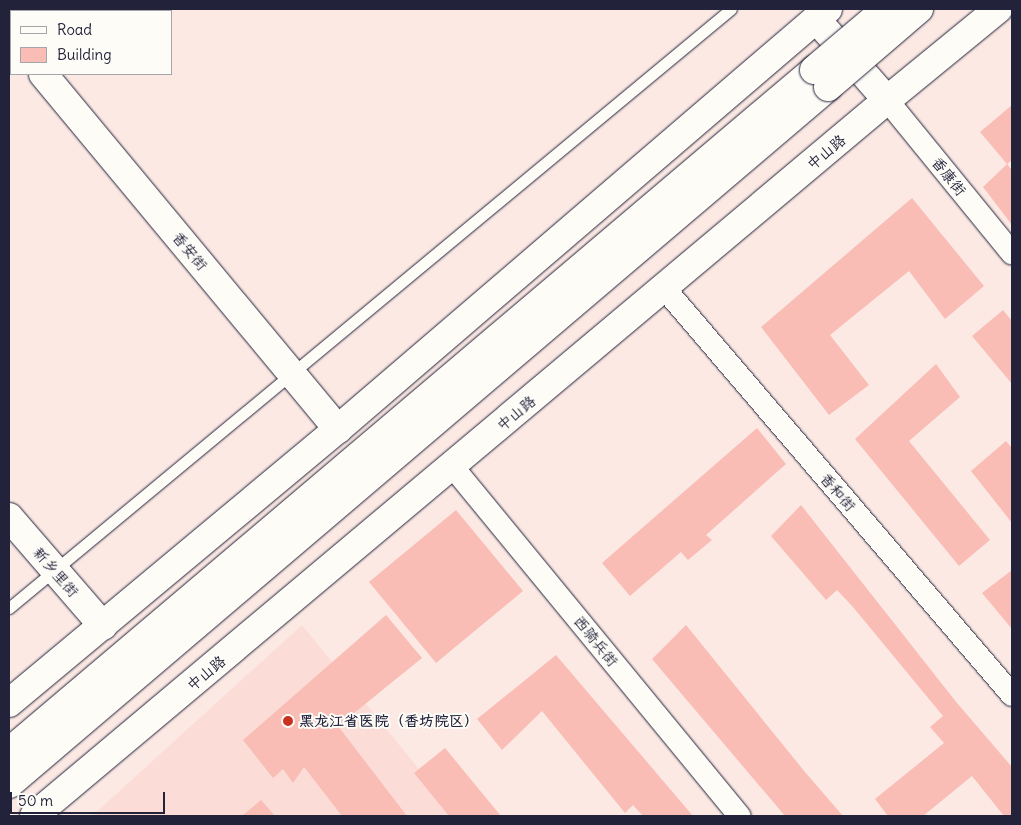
<!DOCTYPE html>
<html>
<head>
<meta charset="utf-8">
<style>
	body { margin:0 }
	#map { position:relative; width:1021px; height:825px; overflow:hidden; background:#fce9e4; font-family:Delius,"LXGW WenKai TC",sans-serif }
	div>[style] { position:absolute }
	[style*='--x'] { left:calc(var(--x)*1px); top:calc(var(--y)*1px); width:calc(var(--w)*1px); rotate:calc(var(--a)*1deg) }
	.built>* { inset:0; background:#fbdcd6 }
	.building>* { inset:0; background:#f9bdb6 }
	.roads { filter:drop-shadow(0 0 1px #22223b) drop-shadow(0 0 1px #22223b) }
	.service>* { height:11px; margin:-5.5px; padding:0 5.5px; transform-origin:5.5px; border-radius:5.5px; background:#fdfcf7 }
	.minor>* { height:22px; margin:-11px; padding:0 11px; transform-origin:11px; border-radius:11px; background:#fdfcf7 }
	.tertiary>* { height:28px; margin:-14px; padding:0 14px; transform-origin:14px; border-radius:14px; background:#fdfcf7 }
	.primary>* { height:28px; margin:-14px; padding:0 14px; transform-origin:14px; border-radius:14px; background:#fdfcf7 }
	.trunk>* { height:28px; margin:-14px; padding:0 14px; transform-origin:14px; border-radius:14px; background:#fdfcf7 }
	.bridges { filter:drop-shadow(0 0 1px #22223b) drop-shadow(0 0 1px #22223b) }
	.trunk-bridge>* { height:28px; margin:-14px; padding:0 14px; transform-origin:14px; border-radius:14px; background:#fdfcf7 }
	.dots>* { width:14px; height:14px; translate:-50% -50%; box-sizing:border-box; border:2px solid #fdfcf7; border-radius:50% }
	span { translate:-50% -50%; white-space:nowrap; text-align:center; line-height:1.15; -webkit-text-stroke:4px #fdfcf7; paint-order:stroke }
	.street-label { font-size:15px; color:#22223b }
	.poi-label { font-size:15px; color:#22223b; font-weight:700 }
	.left { translate:0 -50%; text-align:left }
	.frame { position:absolute; inset:0; border:10px solid #22223b; pointer-events:none }
	.legend { position:absolute; left:10px; top:10px; width:162px; height:65px; box-sizing:border-box; background:#fdfcf7; border:1px solid #a5a5ac; margin:0; padding:6px 9px; list-style:none; font-size:15px; color:#22223b }
	.legend li { display:flex; align-items:center; gap:10px; height:25px }
	.legend b { width:25px; border:1px solid #a5a5ac }
	.scale { position:absolute; left:10px; top:792px; width:155px; height:22px; box-sizing:border-box; border:2px solid #22223b; border-top:0; padding-left:6px; font-size:15px; line-height:18px; white-space:nowrap; color:#22223b; -webkit-text-stroke:4px #fdfcf7; paint-order:stroke }
</style>
</head>
<body>
<div id="map">
	<div class="built">
		<div style="clip-path:polygon(302px 625px,457px 816px,92px 816px)"></div>
	</div>
	<div class="building">
		<div style="clip-path:polygon(1012px 105px,1012px 160px,1007px 164px,1012px 170px,1012px 225px,983px 187px,1007px 164px,980px 132px)"></div>
		<div style="clip-path:polygon(912px 198px,984px 286px,945px 319px,909px 271px,830px 335px,869px 385px,829px 415px,761px 327px)"></div>
		<div style="clip-path:polygon(1003px 310px,1012px 321px,1012px 384px,972px 336px)"></div>
		<div style="clip-path:polygon(936px 364px,960px 397px,909px 441px,990px 540px,959px 566px,855px 439px)"></div>
		<div style="clip-path:polygon(757px 428px,786px 464px,706px 535px,712px 540px,688px 560px,681px 552px,630px 596px,602px 563px)"></div>
		<div style="clip-path:polygon(1006px 441px,1012px 448px,1012px 523px,971px 471px)"></div>
		<div style="clip-path:polygon(801px 505px,957px 703px,1012px 767px,1012px 816px,1004px 816px,972px 776px,923px 816px,888px 816px,875px 799px,944px 743px,930px 727px,943px 716px,853px 607px,837px 590px,826px 600px,771px 536px)"></div>
		<div style="clip-path:polygon(456px 510px,523px 591px,436px 663px,369px 582px)"></div>
		<div style="clip-path:polygon(1012px 570px,1012px 629px,982px 593px)"></div>
		<div style="clip-path:polygon(386px 615px,422px 658px,338px 726px,407px 816px,342px 816px,304px 767px,293px 783px,283px 769px,273px 778px,243px 740px)"></div>
		<div style="clip-path:polygon(686px 625px,805px 772px,843px 816px,785px 816px,652px 659px)"></div>
		<div style="clip-path:polygon(556px 655px,693px 816px,643px 816px,633px 805px,625px 813px,542px 711px,502px 750px,477px 719px)"></div>
		<div style="clip-path:polygon(445px 748px,501px 816px,449px 816px,414px 773px)"></div>
		<div style="clip-path:polygon(261px 800px,275px 816px,242px 816px)"></div>
	</div>
	<div class="roads">
		<div class="service">
			<div style="--x:9;--y:608;--w:938;--a:-39.68"></div>
		</div>
		<div class="minor">
			<div style="--x:887;--y:100;--w:198;--a:50.8"></div>
			<div style="--x:665;--y:289;--w:534;--a:49.48"></div>
			<div style="--x:452;--y:466;--w:453;--a:50.6"></div>
		</div>
		<div class="tertiary">
			<div style="--x:9;--y:32;--w:4;--a:56"></div>
			<div style="--x:43;--y:74;--w:462;--a:50.3"></div>
			<div style="--x:9;--y:517;--w:144;--a:49.2"></div>
		</div>
		<div class="primary">
			<div style="--x:9;--y:703;--w:428;--a:-39.8"></div>
			<div style="--x:338;--y:429;--w:630;--a:-40.62"></div>
			<div style="--x:9;--y:752;--w:1055;--a:-40.27"></div>
			<div style="--x:9;--y:784;--w:1075;--a:-40.4"></div>
			<div style="--x:34;--y:816;--w:1114;--a:-40.01"></div>
		</div>
		<div class="trunk">
			<div style="--x:828;--y:9;--w:16;--a:140"></div>
			<div style="--x:816;--y:19;--w:108;--a:48.8"></div>
			<div style="--x:887;--y:100;--w:144;--a:-39.3"></div>
		</div>
	</div>
	<div class="bridges">
		<div class="trunk-bridge">
			<div style="--x:814;--y:70;--w:94;--a:-40.3"></div>
			<div style="--x:828;--y:87;--w:120;--a:-40.6"></div>
		</div>
	</div>
	<div class="dots">
		<div style="left:288px;top:721px;background:#c8321e"></div>
	</div>
	<div class="street-label">
		<span style="left:826px;top:152px;rotate:-40deg">中山路</span>
		<span style="left:949px;top:176px;rotate:51deg">香康街</span>
		<span style="left:190px;top:251px;rotate:50deg">香安街</span>
		<span style="left:516px;top:413px;rotate:-40deg">中山路</span>
		<span style="left:838px;top:492px;rotate:49deg">香和街</span>
		<span style="left:56px;top:572px;rotate:49deg">新乡里街</span>
		<span style="left:596px;top:641px;rotate:51deg">西骑兵街</span>
		<span style="left:206px;top:673px;rotate:-40deg">中山路</span>
	</div>
	<div class="poi-label">
		<span class="left" style="left:299px;top:721px">黑龙江省医院（香坊院区）</span>
	</div>
	<div class="frame"></div>
	<ul class="legend">
	<li><b style="height:6px;background:#fdfcf7"></b>Road</li>
	<li><b style="height:14px;background:#f9bdb6"></b>Building</li>
	</ul>
	<div class="scale">50 m</div>
</div>
</body>
</html>
